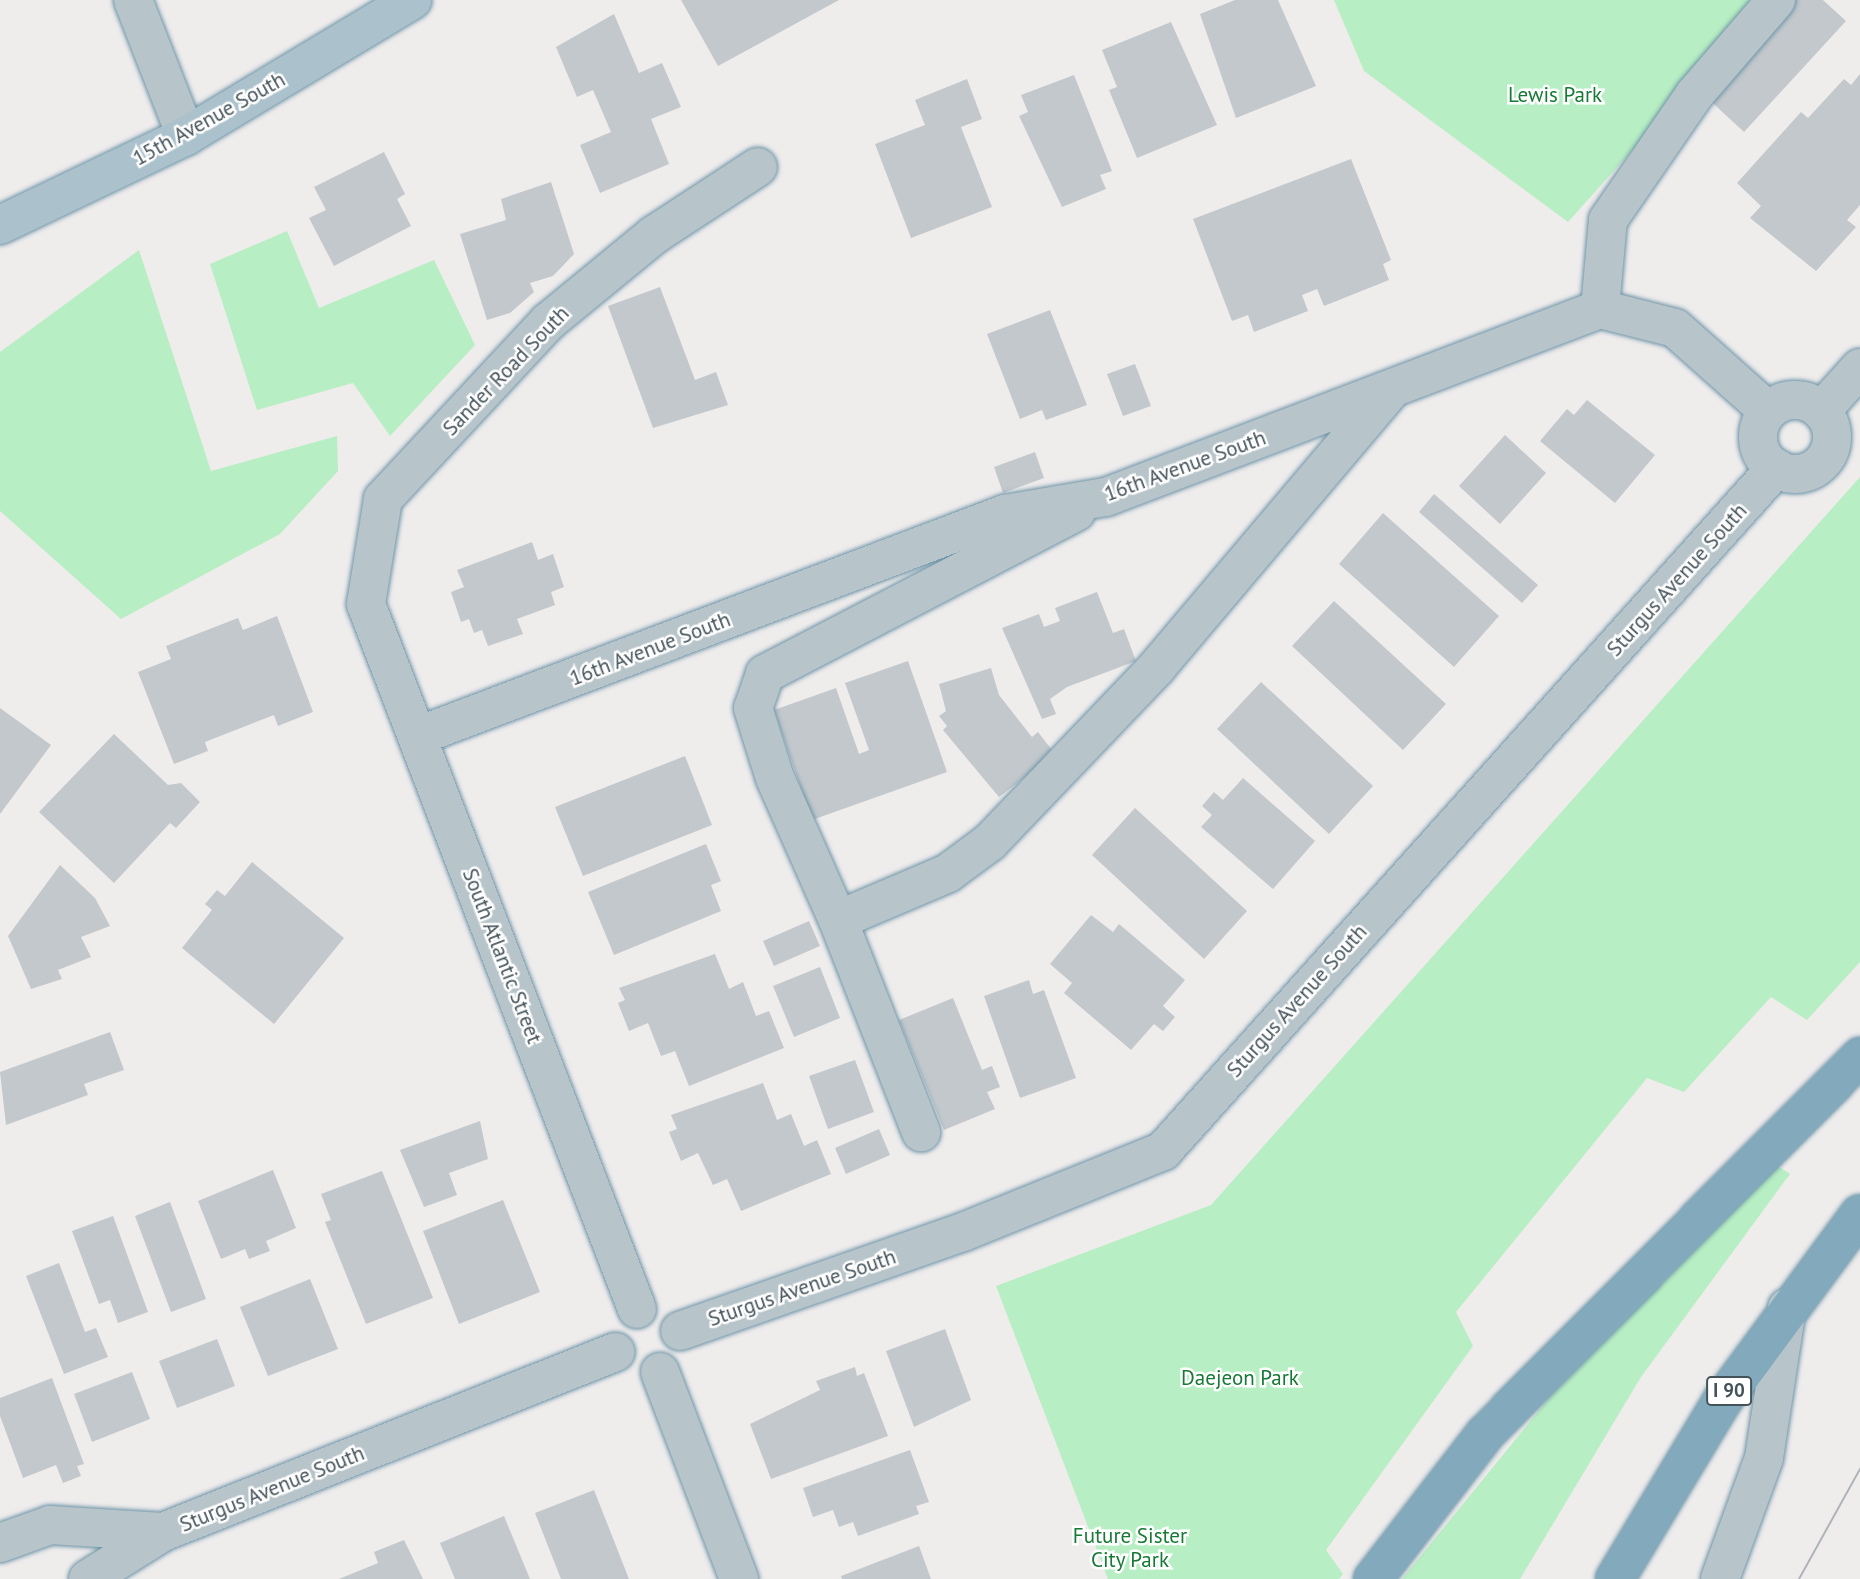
<!DOCTYPE html>
<html>
<head>
<meta charset="utf-8">
<style>
	body { margin:0 }
	#map { position:relative; width:1860px; height:1579px; overflow:hidden; background:#efecec; font-family:"PT Sans",sans-serif }
	div>[style] { position:absolute }
	[style*='--x'] { left:calc(var(--x)*1px); top:calc(var(--y)*1px); width:calc(var(--w)*1px); rotate:calc(var(--a)*1deg) }
	.green>* { inset:0; background:#b8eec3 }
	.building>* { inset:0; background:#c3c8cc }
	.roads { filter:drop-shadow(0 0 2px #6e95a8) drop-shadow(0 0 2px #6e95a8) }
	.minor>* { height:38px; margin:-19px; padding:0 19px; transform-origin:19px; border-radius:19px; background:#b7c4c9 }
	.minor>.ring { margin:-19px; padding:0; box-sizing:content-box; background:none; border:38px solid #b7c4c9; border-radius:50% }
	.major>* { height:38px; margin:-19px; padding:0 19px; transform-origin:19px; border-radius:19px; background:#abc2cc }
	.highway>* { height:38px; margin:-19px; padding:0 19px; transform-origin:19px; border-radius:19px; background:#83aabc }
	.tram>* { height:2px; margin:-1px; padding:0 1px; transform-origin:1px; border-radius:1px; background:#aeb3b7 }
	span { translate:-50% -50%; white-space:nowrap; text-align:center; line-height:1.15; -webkit-text-stroke:5px #fff; paint-order:stroke }
	.shield-label span { padding:2px 5px; background:#fff; border:2px solid; border-radius:5px; -webkit-text-stroke-width:0 }
	.shield-label { font-size:19px; color:#445359; font-weight:700 }
	.park-label { font-size:21px; color:#157a34 }
	.street-label { font-size:21px; color:#445359 }
</style>
</head>
<body>
<div id="map">
	<div class="green">
		<div style="clip-path:polygon(1334px 0,1767px 0,1568px 222px,1364px 71px)"></div>
		<div style="clip-path:polygon(287px 231px,319px 308px,434px 260px,475px 345px,390px 436px,353px 383px,257px 410px,210px 264px)"></div>
		<div style="clip-path:polygon(139px 250px,211px 471px,337px 436px,338px 471px,280px 534px,121px 619px,0 511px,0 352px)"></div>
		<div style="clip-path:polygon(1860px 477px,1860px 962px,1807px 1020px,1771px 997px,1684px 1092px,1647px 1078px,1456px 1312px,1473px 1346px,1326px 1550px,1343px 1574px,1339px 1579px,1108px 1579px,996px 1286px,1211px 1205px)"></div>
		<div style="clip-path:polygon(1778px 1166px,1790px 1174px,1641px 1377px,1520px 1579px,1402px 1579px,1550px 1397px)"></div>
	</div>
	<div class="building">
		<div style="clip-path:polygon(681px 0,839px 0,718px 66px)"></div>
		<div style="clip-path:polygon(1235px 0,1278px 0,1316px 86px,1236px 118px,1200px 14px)"></div>
		<div style="clip-path:polygon(1788px 0,1823px 0,1846px 21px,1744px 132px,1703px 94px)"></div>
		<div style="clip-path:polygon(614px 14px,639px 73px,662px 63px,681px 107px,651px 119px,669px 164px,600px 193px,580px 145px,611px 132px,593px 90px,577px 97px,556px 47px)"></div>
		<div style="clip-path:polygon(1171px 22px,1217px 125px,1137px 158px,1109px 90px,1117px 87px,1102px 50px)"></div>
		<div style="clip-path:polygon(1860px 74px,1860px 205px,1847px 220px,1856px 227px,1816px 271px,1750px 218px,1761px 206px,1737px 183px,1801px 112px,1808px 118px,1844px 79px,1851px 85px)"></div>
		<div style="clip-path:polygon(1074px 75px,1112px 171px,1100px 175px,1106px 189px,1062px 207px,1019px 116px,1028px 112px,1021px 95px)"></div>
		<div style="clip-path:polygon(967px 79px,982px 119px,961px 127px,992px 207px,911px 238px,875px 144px,925px 125px,915px 100px)"></div>
		<div style="clip-path:polygon(384px 152px,405px 194px,397px 199px,411px 226px,334px 266px,309px 218px,326px 210px,314px 187px)"></div>
		<div style="clip-path:polygon(1351px 159px,1391px 260px,1383px 264px,1389px 280px,1324px 306px,1317px 289px,1302px 295px,1308px 311px,1254px 332px,1248px 315px,1232px 321px,1193px 219px)"></div>
		<div style="clip-path:polygon(551px 182px,574px 254px,553px 276px,530px 283px,534px 292px,510px 313px,487px 320px,460px 234px,506px 220px,501px 199px)"></div>
		<div style="clip-path:polygon(660px 287px,695px 380px,716px 372px,728px 405px,653px 428px,608px 306px)"></div>
		<div style="clip-path:polygon(1050px 310px,1087px 405px,1046px 420px,1042px 410px,1020px 419px,987px 334px)"></div>
		<div style="clip-path:polygon(1135px 364px,1151px 406px,1123px 416px,1107px 374px)"></div>
		<div style="clip-path:polygon(1587px 400px,1655px 455px,1615px 503px,1540px 441px,1567px 409px,1574px 415px)"></div>
		<div style="clip-path:polygon(1505px 435px,1546px 473px,1500px 524px,1459px 486px)"></div>
		<div style="clip-path:polygon(1035px 452px,1044px 478px,1003px 493px,994px 467px)"></div>
		<div style="clip-path:polygon(1434px 494px,1538px 585px,1522px 603px,1419px 512px)"></div>
		<div style="clip-path:polygon(1383px 513px,1499px 616px,1454px 667px,1339px 564px)"></div>
		<div style="clip-path:polygon(532px 542px,538px 560px,553px 554px,564px 587px,551px 592px,555px 605px,517px 619px,523px 634px,488px 646px,482px 630px,474px 633px,469px 619px,461px 622px,451px 592px,464px 587px,457px 570px)"></div>
		<div style="clip-path:polygon(1097px 592px,1113px 633px,1124px 629px,1136px 661px,1067px 687px,1050px 699px,1056px 714px,1042px 719px,1002px 628px,1039px 614px,1044px 627px,1060px 621px,1055px 608px)"></div>
		<div style="clip-path:polygon(1334px 601px,1446px 704px,1403px 750px,1292px 646px)"></div>
		<div style="clip-path:polygon(277px 616px,313px 712px,278px 726px,274px 715px,205px 742px,208px 751px,174px 764px,138px 672px,171px 659px,166px 646px,238px 618px,243px 630px)"></div>
		<div style="clip-path:polygon(908px 661px,947px 772px,812px 820px,774px 710px,836px 688px,859px 754px,869px 750px,845px 683px)"></div>
		<div style="clip-path:polygon(991px 668px,999px 695px,1032px 737px,1038px 732px,1055px 754px,999px 797px,943px 730px,947px 726px,939px 716px,946px 711px,939px 684px)"></div>
		<div style="clip-path:polygon(1261px 682px,1373px 786px,1329px 834px,1217px 729px)"></div>
		<div style="clip-path:polygon(0 708px,51px 745px,0 814px)"></div>
		<div style="clip-path:polygon(114px 734px,168px 785px,181px 783px,200px 802px,176px 828px,170px 823px,114px 883px,39px 812px)"></div>
		<div style="clip-path:polygon(685px 756px,712px 825px,583px 876px,555px 807px)"></div>
		<div style="clip-path:polygon(1243px 778px,1315px 841px,1273px 889px,1201px 827px,1212px 815px,1202px 806px,1214px 792px,1223px 800px)"></div>
		<div style="clip-path:polygon(1135px 808px,1247px 911px,1204px 959px,1092px 855px)"></div>
		<div style="clip-path:polygon(706px 844px,721px 881px,711px 885px,721px 911px,614px 955px,588px 892px)"></div>
		<div style="clip-path:polygon(252px 862px,344px 938px,274px 1024px,182px 948px,212px 910px,205px 904px,217px 890px,225px 896px)"></div>
		<div style="clip-path:polygon(60px 865px,95px 898px,110px 926px,81px 937px,91px 957px,58px 970px,62px 979px,31px 989px,8px 936px)"></div>
		<div style="clip-path:polygon(1091px 915px,1113px 932px,1119px 924px,1185px 980px,1163px 1006px,1175px 1017px,1163px 1031px,1154px 1024px,1131px 1050px,1064px 993px,1072px 983px,1050px 964px)"></div>
		<div style="clip-path:polygon(809px 921px,820px 946px,774px 966px,763px 941px)"></div>
		<div style="clip-path:polygon(715px 954px,729px 989px,743px 982px,756px 1016px,769px 1011px,784px 1048px,689px 1086px,675px 1051px,661px 1056px,648px 1023px,629px 1031px,618px 1003px,625px 1000px,619px 988px)"></div>
		<div style="clip-path:polygon(820px 967px,840px 1018px,794px 1037px,773px 986px)"></div>
		<div style="clip-path:polygon(1029px 980px,1033px 994px,1044px 990px,1076px 1078px,1020px 1098px,984px 996px)"></div>
		<div style="clip-path:polygon(953px 998px,982px 1070px,992px 1066px,1000px 1087px,987px 1092px,995px 1109px,944px 1130px,899px 1020px)"></div>
		<div style="clip-path:polygon(110px 1032px,124px 1070px,84px 1084px,88px 1095px,6px 1125px,0 1072px)"></div>
		<div style="clip-path:polygon(855px 1060px,874px 1112px,828px 1129px,809px 1076px)"></div>
		<div style="clip-path:polygon(763px 1083px,777px 1120px,791px 1114px,804px 1146px,817px 1140px,831px 1174px,741px 1211px,727px 1179px,713px 1185px,698px 1153px,681px 1161px,669px 1132px,677px 1129px,671px 1115px)"></div>
		<div style="clip-path:polygon(480px 1121px,488px 1159px,449px 1173px,457px 1195px,424px 1207px,400px 1150px)"></div>
		<div style="clip-path:polygon(879px 1129px,890px 1155px,846px 1174px,835px 1148px)"></div>
		<div style="clip-path:polygon(273px 1170px,296px 1228px,266px 1241px,270px 1251px,249px 1259px,245px 1249px,221px 1259px,198px 1201px)"></div>
		<div style="clip-path:polygon(382px 1171px,433px 1298px,366px 1324px,325px 1222px,331px 1220px,321px 1194px)"></div>
		<div style="clip-path:polygon(503px 1200px,540px 1292px,459px 1324px,423px 1231px)"></div>
		<div style="clip-path:polygon(170px 1202px,206px 1299px,171px 1312px,135px 1216px)"></div>
		<div style="clip-path:polygon(113px 1216px,148px 1312px,118px 1323px,110px 1300px,99px 1304px,72px 1231px)"></div>
		<div style="clip-path:polygon(59px 1263px,85px 1332px,96px 1328px,108px 1357px,64px 1374px,26px 1276px)"></div>
		<div style="clip-path:polygon(310px 1279px,338px 1349px,268px 1376px,240px 1307px)"></div>
		<div style="clip-path:polygon(945px 1329px,971px 1400px,914px 1427px,886px 1351px)"></div>
		<div style="clip-path:polygon(217px 1339px,235px 1386px,177px 1408px,159px 1361px)"></div>
		<div style="clip-path:polygon(855px 1367px,857px 1376px,864px 1373px,888px 1436px,771px 1479px,750px 1424px,820px 1390px,816px 1381px)"></div>
		<div style="clip-path:polygon(132px 1372px,150px 1419px,92px 1442px,74px 1394px)"></div>
		<div style="clip-path:polygon(52px 1378px,84px 1464px,77px 1466px,81px 1476px,63px 1483px,56px 1465px,23px 1478px,0 1416px,0 1398px)"></div>
		<div style="clip-path:polygon(910px 1450px,929px 1502px,916px 1506px,919px 1514px,858px 1536px,853px 1522px,839px 1527px,833px 1510px,813px 1517px,803px 1488px)"></div>
		<div style="clip-path:polygon(594px 1490px,629px 1579px,561px 1579px,535px 1513px)"></div>
		<div style="clip-path:polygon(504px 1516px,530px 1579px,455px 1579px,440px 1543px)"></div>
		<div style="clip-path:polygon(404px 1540px,423px 1579px,339px 1579px,378px 1563px,374px 1552px)"></div>
		<div style="clip-path:polygon(919px 1546px,931px 1579px,842px 1579px,841px 1576px)"></div>
	</div>
	<div class="roads">
		<div class="minor">
			<div style="--x:133;--y:0;--w:146;--a:68.7"></div>
			<div style="--x:1600;--y:309;--w:89;--a:-84.9"></div>
			<div style="--x:1608;--y:220;--w:153;--a:-55.4"></div>
			<div style="--x:1695;--y:94;--w:124;--a:-49.2"></div>
			<div class="ring" style="left:1758px;top:400px;width:36px;height:36px"></div>
			<div style="--x:1821;--y:411;--w:58;--a:-47.8"></div>
			<div style="--x:1076;--y:512;--w:351;--a:152.5"></div>
			<div style="--x:765;--y:674;--w:36;--a:109"></div>
			<div style="--x:753;--y:708;--w:73;--a:72.6"></div>
			<div style="--x:775;--y:778;--w:155;--a:66.1"></div>
			<div style="--x:838;--y:920;--w:120;--a:-23.1"></div>
			<div style="--x:948;--y:873;--w:52;--a:-36.4"></div>
			<div style="--x:990;--y:842;--w:242;--a:-46.3"></div>
			<div style="--x:1157;--y:667;--w:360;--a:-49.8"></div>
			<div style="--x:418;--y:736;--w:628;--a:-20.72"></div>
			<div style="--x:1005;--y:514;--w:102;--a:-9.6"></div>
			<div style="--x:1106;--y:497;--w:529;--a:-20.84"></div>
			<div style="--x:1600;--y:309;--w:77;--a:14.2"></div>
			<div style="--x:1675;--y:328;--w:125;--a:41.7"></div>
			<div style="--x:838;--y:920;--w:228;--a:68.6"></div>
			<div style="--x:637;--y:1309;--w:755;--a:-111.03"></div>
			<div style="--x:366;--y:604;--w:106;--a:-80.8"></div>
			<div style="--x:383;--y:499;--w:242;--a:-47"></div>
			<div style="--x:548;--y:322;--w:137;--a:-39.4"></div>
			<div style="--x:654;--y:235;--w:124;--a:-33.2"></div>
			<div style="--x:680;--y:1331;--w:300;--a:-19.3"></div>
			<div style="--x:963;--y:1232;--w:216;--a:-22"></div>
			<div style="--x:1163;--y:1151;--w:918;--a:-48.09"></div>
			<div style="--x:660;--y:1372;--w:222;--a:69.1"></div>
			<div style="--x:0;--y:1543;--w:53;--a:-19.8"></div>
			<div style="--x:50;--y:1525;--w:113;--a:3.5"></div>
			<div style="--x:88;--y:1579;--w:89;--a:-32.1"></div>
			<div style="--x:163;--y:1532;--w:487;--a:-21.7"></div>
			<div style="--x:1720;--y:1579;--w:129;--a:-70"></div>
			<div style="--x:1764;--y:1458;--w:152;--a:-81.3"></div>
		</div>
		<div class="major">
			<div style="--x:0;--y:225;--w:206;--a:-25.6"></div>
			<div style="--x:186;--y:136;--w:264;--a:-31"></div>
		</div>
		<div class="highway">
			<div style="--x:1373;--y:1579;--w:183;--a:-52.3"></div>
			<div style="--x:1485;--y:1434;--w:532;--a:-45.15"></div>
			<div style="--x:1615;--y:1579;--w:208;--a:-59"></div>
			<div style="--x:1722;--y:1401;--w:232;--a:-53.6"></div>
		</div>
	</div>
	<div class="tram">
		<div style="--x:1799;--y:1579;--w:126;--a:-61"></div>
	</div>
	<div class="shield-label">
		<span style="left:1729px;top:1391px">I 90</span>
	</div>
	<div class="park-label">
		<span style="left:1555px;top:95px">Lewis Park</span>
		<span style="left:1240px;top:1378px">Daejeon Park</span>
		<span style="left:1130px;top:1548px">Future Sister<br>City Park</span>
	</div>
	<div class="street-label">
		<span style="left:209px;top:119px;rotate:-29deg">15th Avenue South</span>
		<span style="left:506px;top:371px;rotate:-46deg">Sander Road South</span>
		<span style="left:1185px;top:466px;rotate:-20deg">16th Avenue South</span>
		<span style="left:1677px;top:580px;rotate:-48deg">Sturgus Avenue South</span>
		<span style="left:650px;top:649px;rotate:-21deg">16th Avenue South</span>
		<span style="left:502px;top:956px;rotate:69deg">South Atlantic Street</span>
		<span style="left:1297px;top:1001px;rotate:-48deg">Sturgus Avenue South</span>
		<span style="left:802px;top:1288px;rotate:-19deg">Sturgus Avenue South</span>
		<span style="left:272px;top:1489px;rotate:-22deg">Sturgus Avenue South</span>
	</div>
</div>
</body>
</html>
